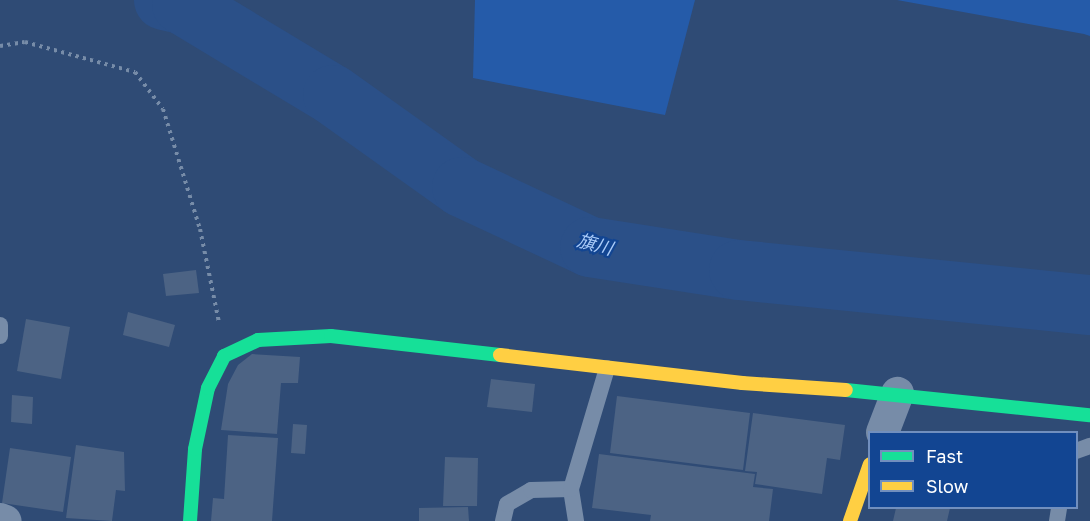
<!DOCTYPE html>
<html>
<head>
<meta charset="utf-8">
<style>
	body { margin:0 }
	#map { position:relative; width:1090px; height:521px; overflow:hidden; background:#2f4b75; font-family:"Golos Text","Noto Sans JP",sans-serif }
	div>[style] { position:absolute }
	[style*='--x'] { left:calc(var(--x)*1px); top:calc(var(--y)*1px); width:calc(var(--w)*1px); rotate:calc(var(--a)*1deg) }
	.green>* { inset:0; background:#255ba9 }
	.river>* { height:60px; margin:-30px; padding:0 30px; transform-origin:30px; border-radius:30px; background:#2b5088 }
	.building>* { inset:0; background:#4c6384 }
	.path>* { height:4px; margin-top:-2px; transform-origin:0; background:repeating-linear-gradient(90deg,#778ca8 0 3px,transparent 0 7.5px) }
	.lane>* { height:16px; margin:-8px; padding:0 8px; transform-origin:8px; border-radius:8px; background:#778ca8 }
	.street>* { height:33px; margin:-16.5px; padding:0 16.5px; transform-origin:16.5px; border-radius:16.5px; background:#778ca8 }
	.fast>* { height:14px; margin:-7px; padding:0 7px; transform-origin:7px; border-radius:7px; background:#16e098 }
	.slow>* { height:14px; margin:-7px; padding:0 7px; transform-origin:7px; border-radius:7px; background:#ffcf43 }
	span { translate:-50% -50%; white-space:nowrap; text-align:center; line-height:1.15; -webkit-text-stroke:4.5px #124592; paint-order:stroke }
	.water-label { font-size:18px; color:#abccf9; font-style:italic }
	.legend { position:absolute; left:868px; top:431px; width:210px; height:78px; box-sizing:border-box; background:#124592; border:2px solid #718fbe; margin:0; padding:8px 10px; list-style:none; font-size:18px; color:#fff }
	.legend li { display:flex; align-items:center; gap:12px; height:30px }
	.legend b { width:30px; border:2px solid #718fbe }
</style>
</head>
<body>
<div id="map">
	<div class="green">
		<div style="clip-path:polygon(475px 0,695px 0,665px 115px,473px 78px)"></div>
		<div style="clip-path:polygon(897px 0,1090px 0,1090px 36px,1084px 34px)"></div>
	</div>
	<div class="river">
		<div style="--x:164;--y:0;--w:18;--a:13"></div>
		<div style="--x:182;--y:4;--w:176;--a:31.1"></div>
		<div style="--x:333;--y:95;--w:158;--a:35.5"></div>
		<div style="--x:462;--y:187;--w:141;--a:25.1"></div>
		<div style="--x:590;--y:247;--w:151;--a:8.8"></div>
		<div style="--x:739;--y:270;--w:353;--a:5.7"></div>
	</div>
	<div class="building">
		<div style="clip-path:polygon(196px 270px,199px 293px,166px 296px,163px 274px)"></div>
		<div style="clip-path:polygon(128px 312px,175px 325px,169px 347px,123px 335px)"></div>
		<div style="clip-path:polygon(26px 319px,70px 327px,61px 379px,17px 371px)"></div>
		<div style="clip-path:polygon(252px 354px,300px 357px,298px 383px,281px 383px,277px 434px,221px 430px,228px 384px,238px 365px)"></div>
		<div style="clip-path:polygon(491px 379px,535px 384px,532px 412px,487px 407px)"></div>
		<div style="clip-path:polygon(12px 395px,33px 397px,32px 424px,11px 422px)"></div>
		<div style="clip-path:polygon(617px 396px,750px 413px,743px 470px,610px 453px)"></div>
		<div style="clip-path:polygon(753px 413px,845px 425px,840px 460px,827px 458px,822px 494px,755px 484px,757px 472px,745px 471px)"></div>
		<div style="clip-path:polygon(293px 424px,307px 425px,305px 454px,291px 453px)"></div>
		<div style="clip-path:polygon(228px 435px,278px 438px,272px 521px,211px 521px,213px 498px,224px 499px)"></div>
		<div style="clip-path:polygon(76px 445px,124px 452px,125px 491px,116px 490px,112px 521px,66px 518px)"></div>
		<div style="clip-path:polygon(10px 448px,71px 457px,63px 512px,2px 503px)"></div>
		<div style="clip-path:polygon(599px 454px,755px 474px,753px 487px,773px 489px,769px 521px,650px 521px,651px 515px,592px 508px)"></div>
		<div style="clip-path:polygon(445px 457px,478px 458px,477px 506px,443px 506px)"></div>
		<div style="clip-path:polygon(468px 507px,469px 521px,419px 521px,419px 508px)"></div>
		<div style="clip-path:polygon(896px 508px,950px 508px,947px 521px,893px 521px)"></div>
	</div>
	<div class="path">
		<div style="--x:0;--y:46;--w:25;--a:-9"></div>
		<div style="--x:25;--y:42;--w:114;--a:15.3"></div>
		<div style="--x:135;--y:72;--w:46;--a:52.9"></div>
		<div style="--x:163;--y:109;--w:126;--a:72.9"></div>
		<div style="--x:200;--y:229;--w:95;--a:78.5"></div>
	</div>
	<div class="lane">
		<div style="--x:0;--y:325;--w:11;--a:90"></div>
		<div style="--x:1076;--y:451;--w:15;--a:-20"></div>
		<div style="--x:503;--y:521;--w:17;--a:-77"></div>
		<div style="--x:507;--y:504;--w:28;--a:-30"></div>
		<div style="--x:531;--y:490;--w:40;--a:-1.4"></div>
		<div style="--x:576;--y:521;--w:32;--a:-99"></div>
		<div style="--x:571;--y:489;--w:126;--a:-73.4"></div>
		<div style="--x:1057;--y:521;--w:13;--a:-81"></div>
	</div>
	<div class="street">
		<div style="--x:882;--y:432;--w:42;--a:-69"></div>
		<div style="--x:0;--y:519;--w:5;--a:22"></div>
	</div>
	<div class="fast">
		<div style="--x:846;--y:390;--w:245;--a:5.9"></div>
		<div style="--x:190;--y:521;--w:72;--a:-86"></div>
		<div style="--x:195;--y:449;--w:62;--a:-78"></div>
		<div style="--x:208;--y:388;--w:36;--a:-63"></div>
		<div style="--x:224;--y:356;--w:38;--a:-25"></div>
		<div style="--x:258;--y:340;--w:73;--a:-3.1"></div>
		<div style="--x:331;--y:336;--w:170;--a:6.4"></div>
	</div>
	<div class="slow">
		<div style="--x:500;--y:355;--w:244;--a:6.6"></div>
		<div style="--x:742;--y:383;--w:104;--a:3.9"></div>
		<div style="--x:850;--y:521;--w:60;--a:-70.7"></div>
	</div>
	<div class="water-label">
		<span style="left:595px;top:244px;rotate:15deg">旗川</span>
	</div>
	<ul class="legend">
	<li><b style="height:8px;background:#16e098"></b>Fast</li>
	<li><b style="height:8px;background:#ffcf43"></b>Slow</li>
	</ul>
</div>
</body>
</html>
